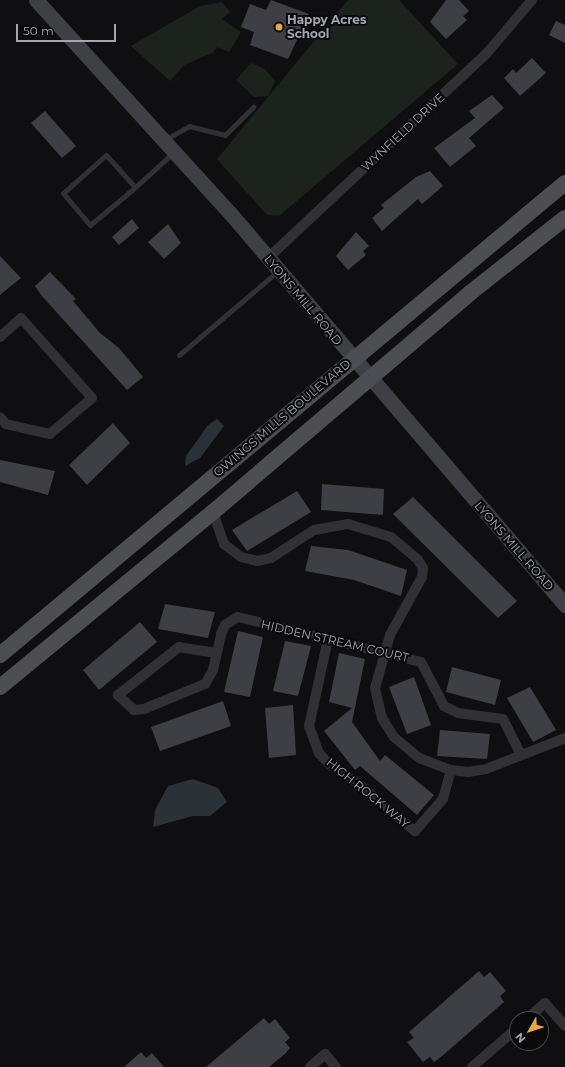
<!DOCTYPE html>
<html>
<head>
<meta charset="utf-8">
<style>
	body { margin:0 }
	#map { position:relative; width:565px; height:1067px; overflow:hidden; background:#0f0f11; font-family:Montserrat,sans-serif }
	div>[style] { position:absolute }
	[style*='--x'] { left:calc(var(--x)*1px); top:calc(var(--y)*1px); width:calc(var(--w)*1px); rotate:calc(var(--a)*1deg) }
	.green>* { inset:0; background:#1c231d }
	.water>* { inset:0; background:#2a3238 }
	.building>* { inset:0; background:#3e3f44 }
	.lane>* { height:5px; margin:-2.5px; padding:0 2.5px; transform-origin:2.5px; border-radius:2.5px; background:#313135 }
	.street>* { height:10px; margin:-5px; padding:0 5px; transform-origin:5px; border-radius:5px; background:#313135 }
	.secondary>* { height:15px; margin:-7.5px; padding:0 7.5px; transform-origin:7.5px; border-radius:7.5px; background:#3f4045 }
	.primary>* { height:16px; margin:-8px; padding:0 8px; transform-origin:8px; border-radius:8px; background:#4d4e54 }
	.dots>* { width:11px; height:11px; translate:-50% -50%; box-sizing:border-box; border:2px solid #0a0a0c; border-radius:50% }
	span { translate:-50% -50%; white-space:nowrap; text-align:center; line-height:1.15; -webkit-text-stroke:4px #0a0a0c; paint-order:stroke }
	.poi-label { font-size:12px; color:#a1a6b1; font-weight:700 }
	.left { translate:0 -50%; text-align:left }
	.street-label { font-size:12px; color:#a1a6b1 }
	.north { position:absolute; left:509px; top:1011px; width:40px; height:40px; box-sizing:border-box; background:#0a0a0c; border:1px solid #46484e; border-radius:50%; rotate:231deg; font-size:11px; font-weight:700; line-height:16px; text-align:center; color:#a1a6b1 }
	.north::after { content:''; display:block; margin:auto; width:14px; height:18px; background:#e6ab32; clip-path:polygon(50% 0,100% 100%,50% 72%,0 100%) }
	.scale { position:absolute; left:16px; top:24px; width:100px; height:18px; box-sizing:border-box; border:2px solid #a1a6b1; border-top:0; padding-left:5px; font-size:12px; line-height:14px; white-space:nowrap; color:#a1a6b1; -webkit-text-stroke:3px #0a0a0c; paint-order:stroke }
</style>
</head>
<body>
<div id="map">
	<div class="green">
		<div style="clip-path:polygon(348px 0,399px 0,458px 64px,279px 216px,267px 215px,217px 159px)"></div>
		<div style="clip-path:polygon(222px 2px,230px 12px,222px 19px,241px 32px,229px 52px,217px 47px,212px 53px,184px 65px,170px 81px,131px 46px,200px 6px)"></div>
		<div style="clip-path:polygon(251px 63px,265px 69px,275px 81px,268px 96px,254px 97px,236px 80px)"></div>
	</div>
	<div class="water">
		<div style="clip-path:polygon(217px 419px,224px 426px,200px 458px,185px 466px,186px 456px,208px 425px)"></div>
		<div style="clip-path:polygon(193px 779px,218px 788px,227px 802px,210px 816px,193px 816px,153px 827px,155px 810px,168px 786px)"></div>
	</div>
	<div class="building">
		<div style="clip-path:polygon(271px 0,309px 14px,288px 59px,250px 45px,254px 32px,241px 27px,250px 4px,266px 10px)"></div>
		<div style="clip-path:polygon(446px 0,459px 0,469px 11px,463px 16px,467px 20px,446px 39px,430px 22px)"></div>
		<div style="clip-path:polygon(556px 21px,565px 25px,565px 43px,549px 35px)"></div>
		<div style="clip-path:polygon(532px 58px,546px 73px,520px 96px,504px 78px,513px 69px,516px 73px)"></div>
		<div style="clip-path:polygon(492px 95px,504px 108px,469px 138px,476px 146px,450px 167px,434px 148px,475px 118px,469px 111px)"></div>
		<div style="clip-path:polygon(45px 111px,76px 146px,62px 158px,31px 123px)"></div>
		<div style="clip-path:polygon(430px 171px,443px 186px,422px 204px,418px 199px,382px 231px,372px 218px,384px 208px,381px 205px,416px 177px)"></div>
		<div style="clip-path:polygon(132px 219px,139px 228px,119px 245px,112px 237px)"></div>
		<div style="clip-path:polygon(168px 224px,181px 243px,164px 259px,148px 242px)"></div>
		<div style="clip-path:polygon(356px 232px,369px 246px,363px 251px,366px 255px,348px 270px,336px 256px)"></div>
		<div style="clip-path:polygon(0 256px,21px 278px,0 295px)"></div>
		<div style="clip-path:polygon(50px 272px,76px 299px,73px 301px,100px 333px,119px 348px,143px 377px,127px 390px,41px 295px,35px 286px)"></div>
		<div style="clip-path:polygon(113px 423px,130px 443px,87px 485px,69px 465px)"></div>
		<div style="clip-path:polygon(0 460px,55px 471px,48px 495px,0 482px)"></div>
		<div style="clip-path:polygon(322px 484px,384px 489px,383px 515px,321px 510px)"></div>
		<div style="clip-path:polygon(297px 491px,311px 512px,247px 551px,232px 530px)"></div>
		<div style="clip-path:polygon(413px 497px,517px 601px,498px 618px,393px 514px)"></div>
		<div style="clip-path:polygon(311px 546px,348px 550px,407px 570px,401px 596px,354px 580px,305px 571px)"></div>
		<div style="clip-path:polygon(165px 604px,215px 612px,208px 638px,158px 629px)"></div>
		<div style="clip-path:polygon(140px 622px,157px 642px,99px 690px,83px 670px)"></div>
		<div style="clip-path:polygon(238px 631px,263px 637px,250px 697px,224px 692px)"></div>
		<div style="clip-path:polygon(285px 641px,311px 646px,298px 696px,273px 691px)"></div>
		<div style="clip-path:polygon(339px 653px,365px 659px,352px 722px,380px 761px,385px 755px,434px 795px,417px 815px,360px 766px,355px 770px,324px 731px,352px 708px,329px 702px)"></div>
		<div style="clip-path:polygon(452px 667px,501px 680px,495px 705px,446px 692px)"></div>
		<div style="clip-path:polygon(414px 677px,431px 725px,407px 734px,389px 687px)"></div>
		<div style="clip-path:polygon(530px 687px,556px 730px,533px 742px,507px 698px)"></div>
		<div style="clip-path:polygon(223px 701px,231px 726px,160px 751px,151px 727px)"></div>
		<div style="clip-path:polygon(293px 705px,296px 755px,269px 758px,265px 708px)"></div>
		<div style="clip-path:polygon(440px 730px,490px 734px,487px 759px,437px 756px)"></div>
		<div style="clip-path:polygon(479px 971px,484px 977px,490px 972px,506px 991px,500px 996px,504px 1002px,441px 1057px,434px 1062px,430px 1057px,423px 1062px,407px 1042px,414px 1038px,409px 1032px)"></div>
		<div style="clip-path:polygon(264px 1018px,269px 1024px,275px 1019px,290px 1038px,285px 1042px,290px 1048px,285px 1054px,269px 1067px,206px 1067px)"></div>
		<div style="clip-path:polygon(141px 1052px,146px 1058px,152px 1053px,164px 1067px,124px 1067px)"></div>
	</div>
	<div class="lane">
		<div style="--x:166;--y:139;--w:26;--a:-29"></div>
		<div style="--x:189;--y:126;--w:37;--a:14"></div>
		<div style="--x:225;--y:135;--w:40;--a:-45"></div>
		<div style="--x:135;--y:187;--w:43;--a:-132.2"></div>
		<div style="--x:106;--y:155;--w:57;--a:138.5"></div>
		<div style="--x:63;--y:193;--w:42;--a:49.8"></div>
		<div style="--x:90;--y:225;--w:55;--a:-39.8"></div>
		<div style="--x:132;--y:190;--w:55;--a:-42.1"></div>
		<div style="--x:179;--y:355;--w:130;--a:-40.3"></div>
	</div>
	<div class="street">
		<div style="--x:268;--y:258;--w:300;--a:-43.1"></div>
		<div style="--x:487;--y:53;--w:70;--a:-49.7"></div>
		<div style="--x:0;--y:337;--w:28;--a:-42"></div>
		<div style="--x:21;--y:318;--w:107;--a:48.4"></div>
		<div style="--x:92;--y:398;--w:55;--a:139.4"></div>
		<div style="--x:50;--y:434;--w:45;--a:-167.2"></div>
		<div style="--x:6;--y:424;--w:9;--a:-131"></div>
		<div style="--x:213;--y:512;--w:34;--a:71"></div>
		<div style="--x:224;--y:544;--w:21;--a:37"></div>
		<div style="--x:241;--y:557;--w:16;--a:14"></div>
		<div style="--x:257;--y:561;--w:14;--a:-12"></div>
		<div style="--x:271;--y:558;--w:51;--a:-33.1"></div>
		<div style="--x:314;--y:530;--w:35;--a:-10"></div>
		<div style="--x:348;--y:524;--w:45;--a:16.8"></div>
		<div style="--x:391;--y:537;--w:35;--a:40"></div>
		<div style="--x:418;--y:560;--w:9;--a:58"></div>
		<div style="--x:423;--y:568;--w:9;--a:96"></div>
		<div style="--x:422;--y:577;--w:66;--a:118.9"></div>
		<div style="--x:390;--y:635;--w:55;--a:105.8"></div>
		<div style="--x:375;--y:688;--w:31;--a:77"></div>
		<div style="--x:382;--y:718;--w:22;--a:58"></div>
		<div style="--x:394;--y:737;--w:33;--a:40"></div>
		<div style="--x:419;--y:758;--w:34;--a:21"></div>
		<div style="--x:451;--y:770;--w:17;--a:7"></div>
		<div style="--x:468;--y:772;--w:18;--a:-9"></div>
		<div style="--x:486;--y:769;--w:85;--a:-21.4"></div>
		<div style="--x:328;--y:639;--w:89;--a:102.3"></div>
		<div style="--x:309;--y:726;--w:29;--a:70"></div>
		<div style="--x:319;--y:753;--w:13;--a:48"></div>
		<div style="--x:328;--y:763;--w:36;--a:34"></div>
		<div style="--x:358;--y:783;--w:75;--a:40.1"></div>
		<div style="--x:415;--y:831;--w:43;--a:-48.8"></div>
		<div style="--x:443;--y:799;--w:30;--a:-75"></div>
		<div style="--x:216;--y:653;--w:37;--a:-171"></div>
		<div style="--x:179;--y:647;--w:78;--a:141.8"></div>
		<div style="--x:118;--y:695;--w:22;--a:43"></div>
		<div style="--x:134;--y:710;--w:10;--a:-6"></div>
		<div style="--x:144;--y:709;--w:66;--a:-22.3"></div>
		<div style="--x:205;--y:684;--w:16;--a:-60"></div>
		<div style="--x:213;--y:670;--w:37;--a:-77"></div>
		<div style="--x:221;--y:634;--w:10;--a:-66"></div>
		<div style="--x:225;--y:625;--w:15;--a:-32"></div>
		<div style="--x:238;--y:617;--w:188;--a:13.8"></div>
		<div style="--x:421;--y:662;--w:50;--a:62.4"></div>
		<div style="--x:444;--y:706;--w:16;--a:27"></div>
		<div style="--x:458;--y:713;--w:45;--a:7.6"></div>
		<div style="--x:503;--y:719;--w:40;--a:63.4"></div>
		<div style="--x:527;--y:1019;--w:24;--a:-42"></div>
		<div style="--x:545;--y:1003;--w:30;--a:49"></div>
		<div style="--x:310;--y:1067;--w:20;--a:-41"></div>
		<div style="--x:325;--y:1054;--w:17;--a:50"></div>
		<div style="--x:472;--y:1067;--w:60;--a:-40.9"></div>
	</div>
	<div class="secondary">
		<div style="--x:36;--y:0;--w:288;--a:47.7"></div>
		<div style="--x:230;--y:213;--w:516;--a:49.48"></div>
	</div>
	<div class="primary">
		<div style="--x:0;--y:655;--w:736;--a:-39.88"></div>
		<div style="--x:0;--y:687;--w:276;--a:-39.4"></div>
		<div style="--x:213;--y:512;--w:338;--a:-40.4"></div>
		<div style="--x:470;--y:293;--w:121;--a:-38.3"></div>
	</div>
	<div class="dots">
		<div style="left:279px;top:27px;background:#e6ab32"></div>
	</div>
	<div class="poi-label">
		<span class="left" style="left:287px;top:27px">Happy Acres<br>School</span>
	</div>
	<div class="street-label">
		<span style="left:403px;top:132px;rotate:-43deg">WYNFIELD DRIVE</span>
		<span style="left:303px;top:300px;rotate:50deg">LYONS MILL ROAD</span>
		<span style="left:282px;top:418px;rotate:-40deg">OWINGS MILLS BOULEVARD</span>
		<span style="left:514px;top:546px;rotate:49deg">LYONS MILL ROAD</span>
		<span style="left:335px;top:641px;rotate:13deg">HIDDEN STREAM COURT</span>
		<span style="left:368px;top:793px;rotate:39deg">HIGH ROCK WAY</span>
	</div>
	<div class="north">N</div>
	<div class="scale">50 m</div>
</div>
</body>
</html>
